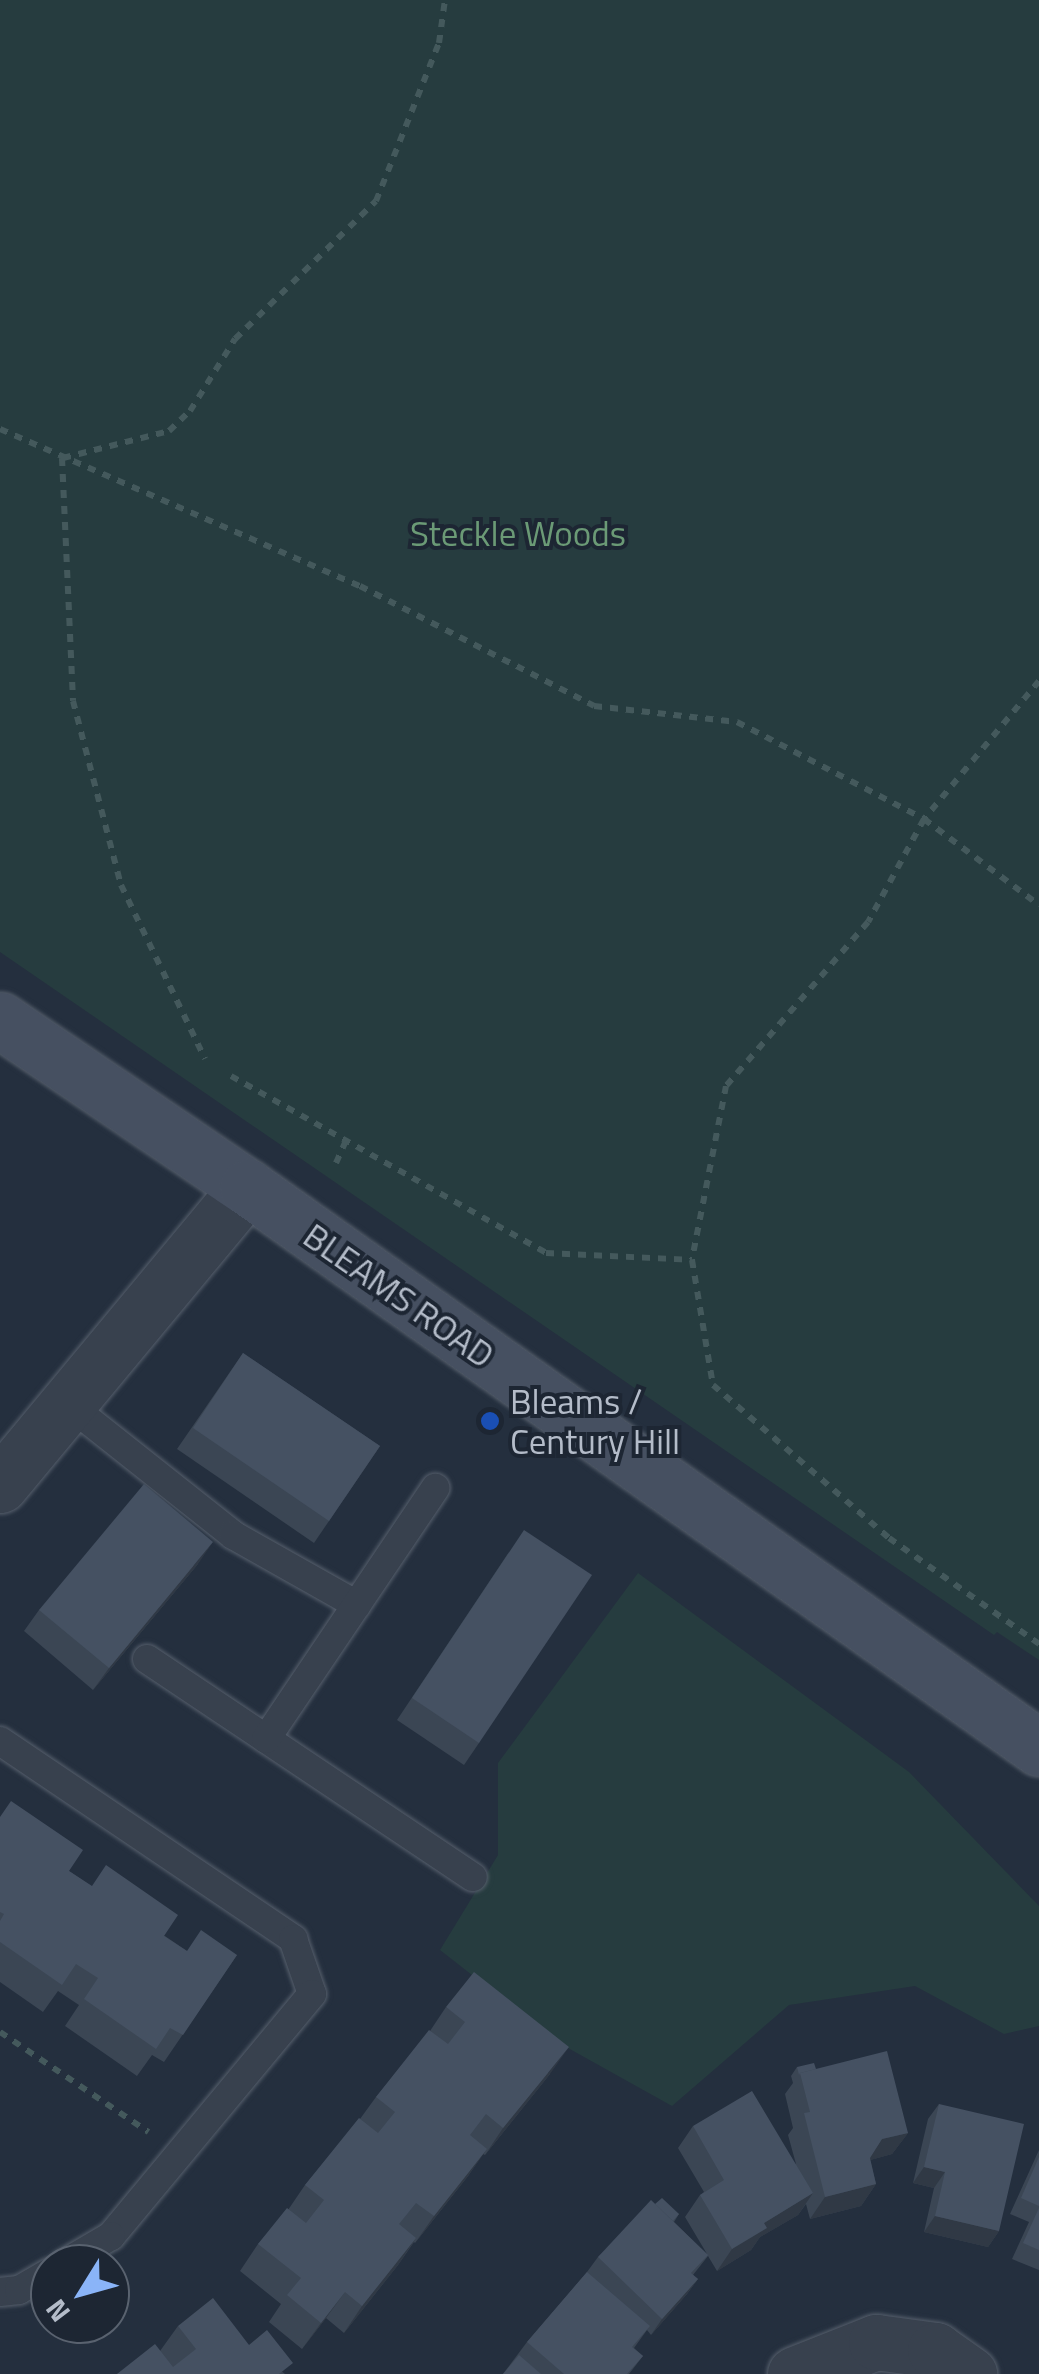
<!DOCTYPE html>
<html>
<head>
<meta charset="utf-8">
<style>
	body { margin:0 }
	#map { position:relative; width:1039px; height:2374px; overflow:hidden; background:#242f3e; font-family:"Titillium Web",sans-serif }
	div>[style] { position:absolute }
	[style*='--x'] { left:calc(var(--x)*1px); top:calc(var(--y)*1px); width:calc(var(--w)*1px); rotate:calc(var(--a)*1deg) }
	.green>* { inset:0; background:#263c3f }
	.path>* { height:6px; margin-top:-3px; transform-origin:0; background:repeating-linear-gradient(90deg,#44595c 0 8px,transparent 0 16px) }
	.roads { filter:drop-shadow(0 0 2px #565f6c) drop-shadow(0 0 2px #565f6c) }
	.lane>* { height:28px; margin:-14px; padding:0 14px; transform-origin:14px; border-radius:14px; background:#38414e }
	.street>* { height:55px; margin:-27.5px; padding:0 27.5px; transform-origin:27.5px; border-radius:27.5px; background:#38414e }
	.secondary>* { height:55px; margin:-27.5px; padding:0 27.5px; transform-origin:27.5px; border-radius:27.5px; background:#465061 }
	.wall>* { inset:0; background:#3b4654 }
	.shaded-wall>* { inset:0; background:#303945 }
	.building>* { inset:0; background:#455162 }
	.dots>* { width:28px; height:28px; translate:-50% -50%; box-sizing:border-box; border:5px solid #1d2633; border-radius:50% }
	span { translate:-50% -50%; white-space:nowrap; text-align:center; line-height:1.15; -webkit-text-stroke:8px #1d2633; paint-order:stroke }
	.park-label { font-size:35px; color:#6b9a76 }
	.street-label { font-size:35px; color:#b4bcc9 }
	.poi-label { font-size:35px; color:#b4bcc9 }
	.left { translate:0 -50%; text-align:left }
	.north { position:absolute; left:30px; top:2244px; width:100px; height:100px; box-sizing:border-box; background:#1d2633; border:2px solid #59626f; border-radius:50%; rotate:233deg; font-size:28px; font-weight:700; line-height:40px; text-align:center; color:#b4bcc9 }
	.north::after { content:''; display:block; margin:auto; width:35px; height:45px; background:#8ab4f8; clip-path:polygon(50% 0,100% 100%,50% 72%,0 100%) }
</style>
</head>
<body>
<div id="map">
	<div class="green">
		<div style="clip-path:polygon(0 0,1039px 0,1039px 1660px,997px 1632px,994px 1635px,0 952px)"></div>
		<div style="clip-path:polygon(638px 1573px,909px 1772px,1039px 1906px,1039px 2026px,1004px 2034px,915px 1986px,789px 2005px,672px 2106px,559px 2043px,440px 1950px,498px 1855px,498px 1763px)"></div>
	</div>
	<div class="path">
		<div style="--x:0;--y:429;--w:393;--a:23.6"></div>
		<div style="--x:360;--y:586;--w:263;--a:27.1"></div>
		<div style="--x:594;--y:706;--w:144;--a:6.4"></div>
		<div style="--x:737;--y:722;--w:211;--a:27.4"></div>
		<div style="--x:924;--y:819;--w:144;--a:36.8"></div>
		<div style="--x:62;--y:458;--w:243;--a:87.4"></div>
		<div style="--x:73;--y:701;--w:190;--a:75.4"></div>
		<div style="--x:121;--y:885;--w:193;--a:64.2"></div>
		<div style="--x:63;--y:458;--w:109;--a:-14.3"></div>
		<div style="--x:169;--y:431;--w:29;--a:-44"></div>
		<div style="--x:190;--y:411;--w:85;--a:-58"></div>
		<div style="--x:235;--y:339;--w:197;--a:-44.4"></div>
		<div style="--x:376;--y:201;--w:170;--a:-68.3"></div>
		<div style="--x:439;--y:43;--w:43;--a:-82.1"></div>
		<div style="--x:1039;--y:681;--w:180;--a:129.8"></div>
		<div style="--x:924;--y:819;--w:117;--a:118.5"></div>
		<div style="--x:868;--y:922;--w:217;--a:130.9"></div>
		<div style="--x:726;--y:1086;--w:177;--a:101.1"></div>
		<div style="--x:692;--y:1260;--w:127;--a:80.5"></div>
		<div style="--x:713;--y:1385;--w:233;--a:41"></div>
		<div style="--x:889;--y:1538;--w:184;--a:35.2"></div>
		<div style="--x:231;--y:1076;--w:361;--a:29.3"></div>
		<div style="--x:546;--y:1253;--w:146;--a:2.7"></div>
		<div style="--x:336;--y:1163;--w:24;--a:-66"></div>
		<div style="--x:0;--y:2032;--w:179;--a:34"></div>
	</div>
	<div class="roads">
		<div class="lane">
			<div style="--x:68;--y:1404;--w:211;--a:38.4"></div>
			<div style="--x:233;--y:1535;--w:142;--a:29.4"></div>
			<div style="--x:147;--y:1659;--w:392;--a:33.8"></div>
			<div style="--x:266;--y:1739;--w:303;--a:-56"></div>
			<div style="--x:0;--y:1741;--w:354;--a:34"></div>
			<div style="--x:293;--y:1939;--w:58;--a:70.9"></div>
			<div style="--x:312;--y:1994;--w:315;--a:129.7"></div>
			<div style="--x:111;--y:2236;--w:56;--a:149.7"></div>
			<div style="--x:0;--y:2292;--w:19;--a:-6"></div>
			<div style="--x:19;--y:2290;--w:36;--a:-30"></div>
		</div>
		<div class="street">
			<div style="--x:0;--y:1485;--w:387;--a:-50.3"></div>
			<div style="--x:795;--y:2374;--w:87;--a:-21.6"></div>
			<div style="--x:876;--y:2342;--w:60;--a:7.7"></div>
			<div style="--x:935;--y:2350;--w:42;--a:35.2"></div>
		</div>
		<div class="secondary">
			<div style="--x:0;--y:1020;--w:298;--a:34.1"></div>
			<div style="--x:247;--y:1187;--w:971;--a:35.31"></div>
		</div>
	</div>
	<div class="wall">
		<div style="clip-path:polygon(243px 1353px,380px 1446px,314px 1543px,177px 1449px)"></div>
		<div style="clip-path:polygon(509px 1552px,479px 1743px,464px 1765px,397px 1720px)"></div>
		<div style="clip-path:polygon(198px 1564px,93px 1690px,24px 1631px,39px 1610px)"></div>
		<div style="clip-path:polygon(0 1817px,69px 1871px,187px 1951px,237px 1955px,164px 2062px,152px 2055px,137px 2076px,65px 2026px,79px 2005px,58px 1991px,43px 2012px,0 1982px)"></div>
		<div style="clip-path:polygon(446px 2007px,550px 2074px,485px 2155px,483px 2154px,468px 2176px,415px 2243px,414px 2242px,398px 2265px,344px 2333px,326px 2318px,302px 2349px,269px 2322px,281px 2304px,240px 2271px,258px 2244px,288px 2210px,305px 2185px,360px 2119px,376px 2097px,430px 2031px)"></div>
		<div style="clip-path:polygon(797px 2067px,816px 2069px,908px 2133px,892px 2154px,870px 2160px,876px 2184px,861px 2206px,810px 2219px,806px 2204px,798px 2215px,760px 2237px,751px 2250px,717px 2271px,708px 2256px,693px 2275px,698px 2279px,687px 2294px,651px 2335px,647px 2330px,634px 2348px,643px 2356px,629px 2374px,503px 2374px,527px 2342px,587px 2272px,598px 2257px,655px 2204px,679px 2214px,674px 2222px,707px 2254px,685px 2217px,700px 2195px,704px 2192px,678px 2148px,693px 2126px,796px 2164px,788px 2135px,793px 2128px,785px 2094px,793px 2083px,791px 2076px)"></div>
		<div style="clip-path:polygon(939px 2104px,999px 2231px,988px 2247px,924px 2232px,934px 2188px,913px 2183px,928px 2119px)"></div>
		<div style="clip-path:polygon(1039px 2150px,1039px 2270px,1012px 2259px,1029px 2222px,1010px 2214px)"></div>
		<div style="clip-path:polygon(178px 2326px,249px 2345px,285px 2374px,117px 2374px,160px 2351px)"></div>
	</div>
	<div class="shaded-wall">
		<div style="clip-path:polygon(213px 1542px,198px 1564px,93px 1690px,109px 1668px)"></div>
		<div style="clip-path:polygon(569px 2047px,550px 2074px,485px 2155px,503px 2128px)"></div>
		<div style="clip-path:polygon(908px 2133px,892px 2154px,867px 2161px,882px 2139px)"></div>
		<div style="clip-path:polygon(487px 2149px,468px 2176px,415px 2243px,434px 2216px)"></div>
		<div style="clip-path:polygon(924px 2167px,945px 2172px,934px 2188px,913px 2183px)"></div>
		<div style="clip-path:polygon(876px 2184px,861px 2206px,810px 2219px,825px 2197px)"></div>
		<div style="clip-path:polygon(813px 2193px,798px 2215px,760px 2237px,751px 2250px,717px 2271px,732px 2249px,764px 2223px)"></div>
		<div style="clip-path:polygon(935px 2216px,999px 2231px,988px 2247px,924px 2232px)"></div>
		<div style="clip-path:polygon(416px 2238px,398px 2265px,344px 2333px,362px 2306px)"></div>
		<div style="clip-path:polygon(698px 2279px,687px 2294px,651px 2335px,662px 2319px)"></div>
		<div style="clip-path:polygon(345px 2292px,326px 2318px,302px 2349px,321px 2323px)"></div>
	</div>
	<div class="building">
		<div style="clip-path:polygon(243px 1353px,380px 1446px,329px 1521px,193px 1428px)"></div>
		<div style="clip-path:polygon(144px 1484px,213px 1542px,109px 1668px,39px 1610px)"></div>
		<div style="clip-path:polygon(524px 1530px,592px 1575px,479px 1743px,412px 1698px)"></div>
		<div style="clip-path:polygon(11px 1801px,83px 1850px,69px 1871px,92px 1886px,106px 1865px,178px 1915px,164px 1936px,187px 1951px,201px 1930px,237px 1955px,183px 2035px,170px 2028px,156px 2049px,84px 1999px,98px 1978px,76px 1964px,62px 1985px,0 1942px,0 1921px,4px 1914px,0 1912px,0 1817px)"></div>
		<div style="clip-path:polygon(474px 1972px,569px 2047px,503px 2128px,486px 2114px,470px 2135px,487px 2149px,434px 2216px,416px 2203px,399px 2224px,416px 2238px,362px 2306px,345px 2292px,321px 2323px,287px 2295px,301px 2278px,258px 2244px,287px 2208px,306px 2223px,324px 2200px,305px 2185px,359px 2118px,378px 2133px,395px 2112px,376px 2097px,429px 2030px,448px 2044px,465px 2022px,446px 2007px)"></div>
		<div style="clip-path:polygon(887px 2051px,908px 2133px,882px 2139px,870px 2158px,876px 2184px,825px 2197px,804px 2113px,810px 2112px,800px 2073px)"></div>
		<div style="clip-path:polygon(814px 2063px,816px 2069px,800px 2073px,799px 2075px,797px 2067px)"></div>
		<div style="clip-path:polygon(752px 2091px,813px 2193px,764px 2223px,767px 2228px,732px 2249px,700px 2195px,724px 2180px,693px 2126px)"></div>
		<div style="clip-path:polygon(939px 2104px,1024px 2124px,999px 2231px,935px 2216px,945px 2172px,924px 2167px)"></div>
		<div style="clip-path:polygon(1039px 2157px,1039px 2206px,1021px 2198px)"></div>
		<div style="clip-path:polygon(662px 2198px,679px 2214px,673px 2221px,655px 2204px)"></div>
		<div style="clip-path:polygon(651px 2200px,708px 2255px,691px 2273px,698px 2279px,662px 2319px,598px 2257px)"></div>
		<div style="clip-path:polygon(1039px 2208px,1039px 2250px,1023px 2243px)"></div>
		<div style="clip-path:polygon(587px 2272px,650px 2326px,632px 2347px,643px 2356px,627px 2374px,564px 2374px,527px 2342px)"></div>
		<div style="clip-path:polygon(213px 2298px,249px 2345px,267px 2330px,293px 2363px,279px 2374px,117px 2374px,155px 2344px,173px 2367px,196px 2349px,178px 2326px)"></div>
		<div style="clip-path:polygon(519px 2355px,541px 2374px,503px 2374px)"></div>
	</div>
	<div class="dots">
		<div style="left:490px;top:1421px;background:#1a4fb4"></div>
	</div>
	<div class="park-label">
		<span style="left:518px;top:533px">Steckle Woods</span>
	</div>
	<div class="street-label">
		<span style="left:399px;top:1295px;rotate:35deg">BLEAMS ROAD</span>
	</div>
	<div class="poi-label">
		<span class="left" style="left:510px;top:1421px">Bleams /<br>Century Hill</span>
	</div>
	<div class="north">N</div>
</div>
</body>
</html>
